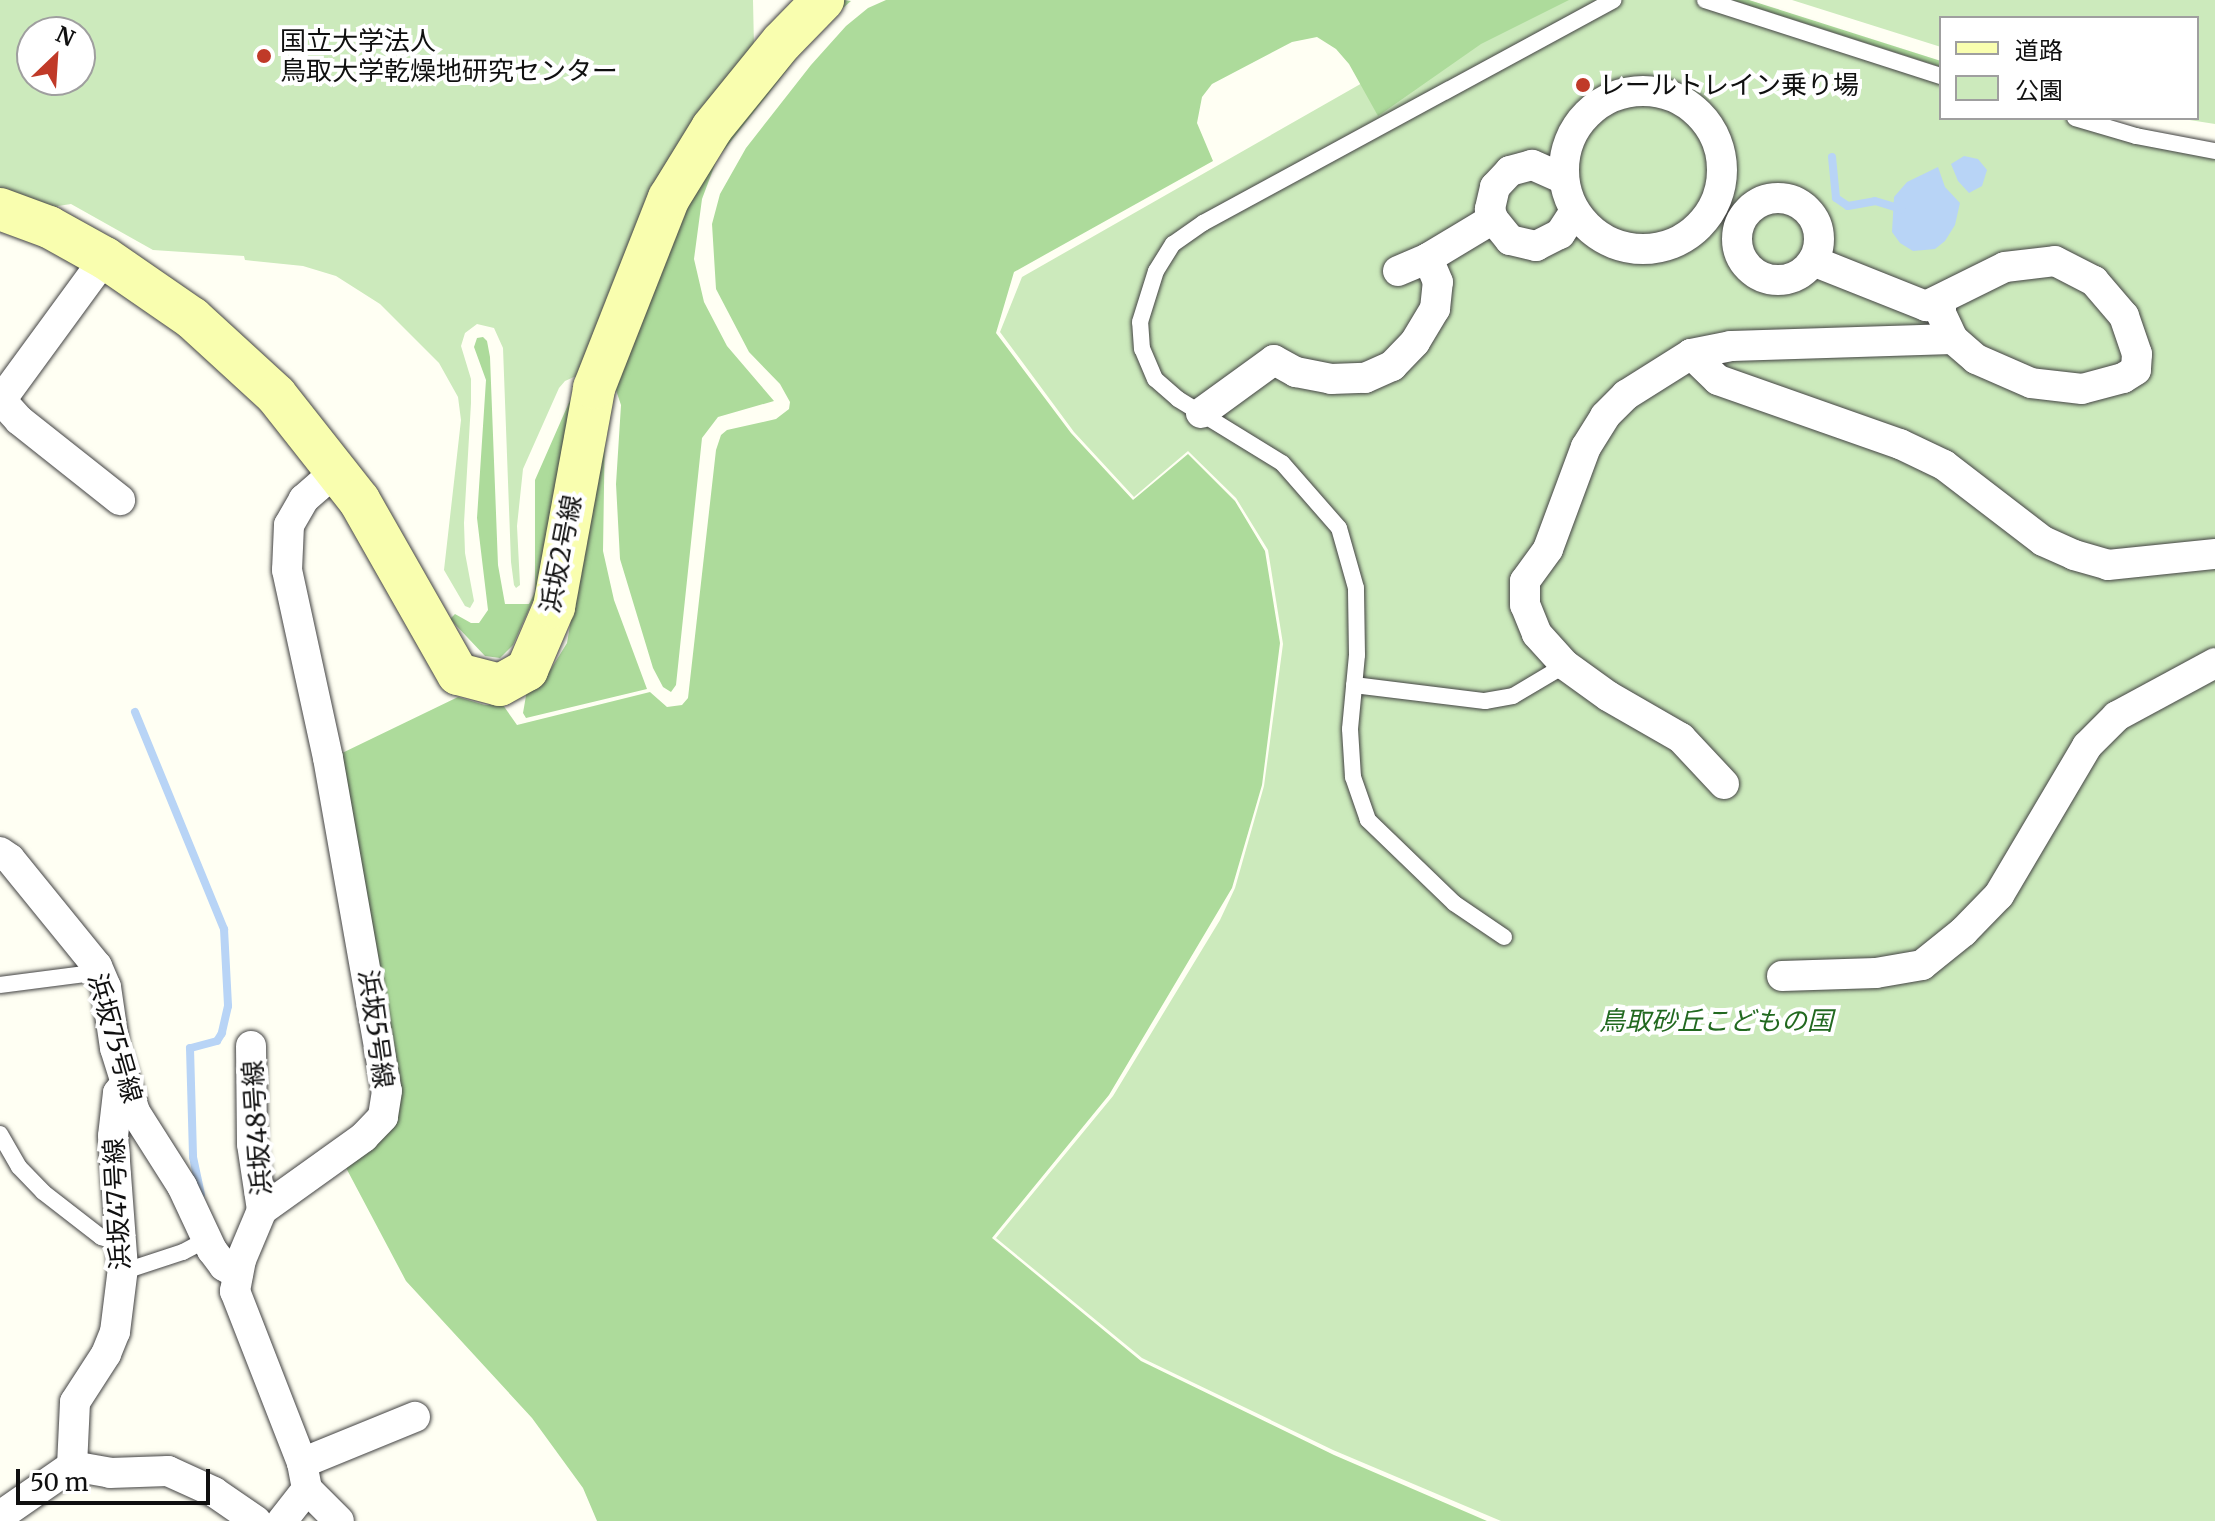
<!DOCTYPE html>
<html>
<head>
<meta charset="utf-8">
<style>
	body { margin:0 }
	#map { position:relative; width:2215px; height:1521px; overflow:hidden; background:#fffff3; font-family:Merriweather,"Noto Sans JP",serif }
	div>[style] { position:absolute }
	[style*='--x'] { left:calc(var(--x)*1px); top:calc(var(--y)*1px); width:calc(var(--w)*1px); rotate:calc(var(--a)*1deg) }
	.green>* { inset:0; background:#cceabc }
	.forest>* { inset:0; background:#addb9b }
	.water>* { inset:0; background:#b8d4f6 }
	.stream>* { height:8px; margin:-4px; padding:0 4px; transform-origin:4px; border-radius:4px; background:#b8d4f6 }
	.roads { filter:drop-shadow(0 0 2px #434343) drop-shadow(0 0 2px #434343) }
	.lane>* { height:16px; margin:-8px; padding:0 8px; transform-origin:8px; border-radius:8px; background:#fff }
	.street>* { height:30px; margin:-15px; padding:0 15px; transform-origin:15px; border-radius:15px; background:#fff }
	.street>.ring { margin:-15px; padding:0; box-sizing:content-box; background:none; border:30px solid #fff; border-radius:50% }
	.secondary>* { height:42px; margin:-21px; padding:0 21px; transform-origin:21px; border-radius:21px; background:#f9feaf }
	.dots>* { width:22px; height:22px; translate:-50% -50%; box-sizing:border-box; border:4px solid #fff; border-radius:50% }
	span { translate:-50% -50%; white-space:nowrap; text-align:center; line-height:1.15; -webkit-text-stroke:8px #fff; paint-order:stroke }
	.poi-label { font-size:26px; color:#101010 }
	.left { translate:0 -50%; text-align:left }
	.street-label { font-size:26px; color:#101010 }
	.park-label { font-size:26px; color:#226920; font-style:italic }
	.legend { position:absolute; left:1939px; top:16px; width:260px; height:104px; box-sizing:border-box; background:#fff; border:2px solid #9f9f9f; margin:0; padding:10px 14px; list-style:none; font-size:24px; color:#101010 }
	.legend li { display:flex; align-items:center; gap:16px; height:40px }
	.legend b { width:40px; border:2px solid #9f9f9f }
	.north { position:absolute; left:16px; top:16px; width:80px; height:80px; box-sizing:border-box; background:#fff; border:2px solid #9f9f9f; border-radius:50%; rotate:25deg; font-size:22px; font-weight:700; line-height:32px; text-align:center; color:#101010 }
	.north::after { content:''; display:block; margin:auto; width:28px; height:36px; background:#c03a28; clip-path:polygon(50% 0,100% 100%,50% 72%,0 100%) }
	.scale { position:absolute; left:16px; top:1469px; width:194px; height:36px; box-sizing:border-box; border:4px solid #101010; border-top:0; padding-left:10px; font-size:24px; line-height:28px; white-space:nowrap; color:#101010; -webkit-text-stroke:6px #fff; paint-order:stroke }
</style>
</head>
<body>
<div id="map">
	<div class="green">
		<div style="clip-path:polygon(evenodd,0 0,753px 0,754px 47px,583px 373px,565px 381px,559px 388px,523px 469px,517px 526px,520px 585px,516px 588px,514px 585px,511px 562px,503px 348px,494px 328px,477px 324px,465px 333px,461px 346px,471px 379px,471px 403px,464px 523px,465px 553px,474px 601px,470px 608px,465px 606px,444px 570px,461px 420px,458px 397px,439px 363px,380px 304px,336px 276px,303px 266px,245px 260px,244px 256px,153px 250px,71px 204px,58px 206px,54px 211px,0 193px,0 0,32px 32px,80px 32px,80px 80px,32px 80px,32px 32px)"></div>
		<div style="clip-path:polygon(1516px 0,1730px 0,1941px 68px,1941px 118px,2095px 118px,2215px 145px,2215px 1521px,1501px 1521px,1333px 1450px,1142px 1358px,996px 1238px,1113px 1096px,1220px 920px,1235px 888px,1264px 786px,1283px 644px,1268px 550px,1236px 498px,1188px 451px,1134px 497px,1074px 432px,1000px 332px,1022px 277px,1443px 37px)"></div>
		<div style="clip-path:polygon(1792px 0,2215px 0,2215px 124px,2177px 118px,2197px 118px,2197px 18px,1941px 18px,1941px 47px)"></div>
	</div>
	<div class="forest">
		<div style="clip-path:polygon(844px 0,851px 1px,819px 29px,717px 159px,702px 199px,694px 259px,704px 302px,727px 346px,774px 401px,718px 417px,702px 438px,676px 685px,671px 692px,663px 687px,653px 668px,620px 559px,616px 484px,621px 405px,616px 390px,681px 200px,816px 25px)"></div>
		<div style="clip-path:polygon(886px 0,1569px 0,1481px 44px,1378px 116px,1349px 64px,1336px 49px,1317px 37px,1292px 42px,1212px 84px,1202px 97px,1197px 123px,1213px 161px,1014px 272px,996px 333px,1071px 433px,1133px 500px,1188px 454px,1235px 501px,1265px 551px,1280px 643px,1262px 785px,1232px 888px,1109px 1095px,992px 1238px,1141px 1361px,1334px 1455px,1487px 1521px,597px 1521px,583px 1488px,532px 1418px,406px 1281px,344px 1164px,386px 1133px,338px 755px,458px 697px,485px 705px,503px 705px,517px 725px,650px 692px,667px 707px,682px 705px,688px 698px,716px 450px,721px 435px,727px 430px,776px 419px,789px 409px,790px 402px,780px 384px,749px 352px,716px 289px,712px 224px,720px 194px,746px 148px,811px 65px,846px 26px,868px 8px)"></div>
		<div style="clip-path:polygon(1732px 0,1749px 0,1771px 7px,1941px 61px,1941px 67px)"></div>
		<div style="clip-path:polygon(483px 337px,487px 341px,490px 357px,498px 565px,505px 604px,529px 604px,535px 592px,535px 480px,571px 398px,543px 578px,513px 645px,500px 658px,485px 656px,450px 619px,455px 614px,471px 623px,479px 623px,488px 610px,477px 518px,486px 380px,474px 347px,477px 338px)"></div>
		<div style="clip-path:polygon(605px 423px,603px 551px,614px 600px,647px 689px,526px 718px,523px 713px,527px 690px,551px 669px,567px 643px)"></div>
	</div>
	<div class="water">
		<div style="clip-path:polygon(1964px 156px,1978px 159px,1987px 170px,1982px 186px,1969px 193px,1958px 181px,1951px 164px)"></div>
		<div style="clip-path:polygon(1938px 167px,1945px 187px,1960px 203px,1955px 225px,1945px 241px,1935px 249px,1913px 251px,1900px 243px,1892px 232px,1894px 197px,1907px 182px)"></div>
	</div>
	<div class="stream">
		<div style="--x:1832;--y:157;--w:41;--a:84.4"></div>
		<div style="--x:1836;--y:198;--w:14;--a:34"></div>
		<div style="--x:1848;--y:206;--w:27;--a:-10"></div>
		<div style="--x:1875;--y:201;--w:28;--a:17"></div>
		<div style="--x:135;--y:712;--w:235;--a:67.7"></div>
		<div style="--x:224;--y:929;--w:77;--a:87"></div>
		<div style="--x:228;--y:1006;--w:28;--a:103"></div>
		<div style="--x:222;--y:1033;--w:9;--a:122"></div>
		<div style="--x:217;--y:1041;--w:28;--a:165"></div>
		<div style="--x:190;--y:1048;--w:109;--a:88.4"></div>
		<div style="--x:193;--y:1157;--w:38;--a:78"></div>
	</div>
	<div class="roads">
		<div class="lane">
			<div style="--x:1705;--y:0;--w:248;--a:17.9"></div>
			<div style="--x:2075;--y:118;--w:64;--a:16.4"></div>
			<div style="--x:2136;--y:136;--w:80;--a:10.8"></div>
			<div style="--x:1354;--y:685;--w:132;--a:7"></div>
			<div style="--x:1485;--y:701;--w:28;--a:-10"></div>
			<div style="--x:1513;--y:696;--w:61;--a:-30.8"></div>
			<div style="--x:1504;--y:937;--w:60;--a:-145.8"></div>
			<div style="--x:1454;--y:903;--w:120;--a:-136"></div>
			<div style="--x:1368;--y:820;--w:46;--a:-109.2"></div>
			<div style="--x:1353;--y:777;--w:48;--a:-93.6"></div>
			<div style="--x:1350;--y:729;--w:74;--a:-84.6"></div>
			<div style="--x:1357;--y:655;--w:67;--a:-90.9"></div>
			<div style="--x:1356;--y:588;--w:62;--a:-105.8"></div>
			<div style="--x:1339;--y:528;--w:86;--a:-131.2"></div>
			<div style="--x:1282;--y:463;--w:122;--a:-148.4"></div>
			<div style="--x:1178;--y:399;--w:30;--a:-139"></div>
			<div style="--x:1155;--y:379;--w:33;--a:-113"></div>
			<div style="--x:1142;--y:349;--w:27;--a:-94"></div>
			<div style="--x:1140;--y:322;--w:53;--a:-72.6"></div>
			<div style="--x:1156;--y:271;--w:32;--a:-58"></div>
			<div style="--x:1173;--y:244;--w:37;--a:-35"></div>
			<div style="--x:1203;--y:223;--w:467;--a:-28.5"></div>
			<div style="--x:0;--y:985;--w:101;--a:-7.4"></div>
			<div style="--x:0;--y:1134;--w:38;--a:60"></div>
			<div style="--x:19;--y:1167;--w:35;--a:46"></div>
			<div style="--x:43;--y:1192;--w:73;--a:37.8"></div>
			<div style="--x:101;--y:1237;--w:21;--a:17"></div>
			<div style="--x:122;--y:1272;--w:64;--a:-18.2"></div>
			<div style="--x:183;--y:1252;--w:27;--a:-28"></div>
		</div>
		<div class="street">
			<div class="ring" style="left:1564px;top:91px;width:128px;height:128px"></div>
			<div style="--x:1564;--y:179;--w:35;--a:-156"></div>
			<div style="--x:1532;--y:165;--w:23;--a:165"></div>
			<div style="--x:1510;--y:171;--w:22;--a:133"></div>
			<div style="--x:1495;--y:187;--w:23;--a:103"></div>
			<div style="--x:1490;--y:209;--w:10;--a:73"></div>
			<div style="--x:1493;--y:219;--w:27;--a:51"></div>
			<div style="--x:1510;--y:240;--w:27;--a:13"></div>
			<div style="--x:1536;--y:246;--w:27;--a:-27"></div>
			<div style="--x:1560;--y:234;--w:27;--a:-57"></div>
			<div class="ring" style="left:1737px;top:198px;width:52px;height:52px"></div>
			<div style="--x:105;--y:258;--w:176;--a:126.2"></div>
			<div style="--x:1;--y:400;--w:27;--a:48"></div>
			<div style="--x:19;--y:420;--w:129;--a:38.4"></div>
			<div style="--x:1813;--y:261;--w:122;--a:21.7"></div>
			<div style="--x:1926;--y:306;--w:88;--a:-26.3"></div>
			<div style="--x:2005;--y:267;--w:50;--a:-6.8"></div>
			<div style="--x:2055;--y:261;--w:44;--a:27.1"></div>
			<div style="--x:2094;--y:281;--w:46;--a:49.4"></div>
			<div style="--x:2124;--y:316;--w:40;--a:71.1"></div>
			<div style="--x:2137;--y:354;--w:16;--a:94"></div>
			<div style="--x:2136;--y:370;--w:15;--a:148"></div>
			<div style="--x:2123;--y:378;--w:42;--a:165"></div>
			<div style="--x:2082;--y:389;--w:51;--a:-173.3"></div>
			<div style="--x:2031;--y:383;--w:60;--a:-156.4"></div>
			<div style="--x:1976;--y:359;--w:30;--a:-139"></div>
			<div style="--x:1953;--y:339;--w:29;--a:-115"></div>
			<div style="--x:1941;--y:313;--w:13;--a:-90"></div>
			<div style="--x:1398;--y:271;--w:33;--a:-23"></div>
			<div style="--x:1428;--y:258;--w:76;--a:-31"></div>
			<div style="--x:1691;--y:354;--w:37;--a:44"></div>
			<div style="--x:1718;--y:380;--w:193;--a:19.4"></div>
			<div style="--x:1900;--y:444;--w:49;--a:25.5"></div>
			<div style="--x:1944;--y:465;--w:125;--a:37.5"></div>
			<div style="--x:2043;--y:541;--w:34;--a:24"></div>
			<div style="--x:2074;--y:555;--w:35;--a:16"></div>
			<div style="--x:2108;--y:565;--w:108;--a:-5.9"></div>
			<div style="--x:1201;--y:413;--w:90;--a:-36"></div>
			<div style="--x:1274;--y:360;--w:25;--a:29"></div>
			<div style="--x:1296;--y:372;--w:36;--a:11"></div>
			<div style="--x:1331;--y:379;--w:34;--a:-2"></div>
			<div style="--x:1365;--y:378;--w:30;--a:-24"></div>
			<div style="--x:1392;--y:366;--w:33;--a:-46"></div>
			<div style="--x:1415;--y:342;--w:39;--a:-59"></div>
			<div style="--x:1435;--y:309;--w:27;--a:-84"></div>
			<div style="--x:1438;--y:282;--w:26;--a:-113"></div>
			<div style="--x:336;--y:471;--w:43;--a:138.8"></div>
			<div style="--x:304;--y:499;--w:30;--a:120"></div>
			<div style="--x:289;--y:525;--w:45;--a:92.5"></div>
			<div style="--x:287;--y:570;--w:192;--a:77.7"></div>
			<div style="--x:328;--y:758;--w:338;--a:80"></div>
			<div style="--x:387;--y:1091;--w:26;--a:99"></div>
			<div style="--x:383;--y:1117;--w:28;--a:134"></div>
			<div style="--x:364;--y:1137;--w:125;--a:144.4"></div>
			<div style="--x:262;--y:1210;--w:54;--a:112.8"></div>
			<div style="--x:241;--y:1260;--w:32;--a:101"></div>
			<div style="--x:235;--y:1291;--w:185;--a:68.7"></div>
			<div style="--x:302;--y:1463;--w:26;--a:79"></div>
			<div style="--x:307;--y:1489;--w:45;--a:45"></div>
			<div style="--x:1724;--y:784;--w:63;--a:-133.1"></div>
			<div style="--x:1681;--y:738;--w:84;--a:-150.1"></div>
			<div style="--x:1608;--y:696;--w:53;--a:-144.2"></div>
			<div style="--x:1565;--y:665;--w:42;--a:-132.1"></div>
			<div style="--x:1537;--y:634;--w:31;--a:-112"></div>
			<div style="--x:1525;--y:605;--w:24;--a:-90"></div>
			<div style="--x:1525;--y:581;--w:39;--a:-54"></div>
			<div style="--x:1548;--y:549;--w:109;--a:-69.6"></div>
			<div style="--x:1586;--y:447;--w:36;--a:-58"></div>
			<div style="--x:1605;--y:416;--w:30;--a:-45"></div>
			<div style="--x:1626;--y:395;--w:77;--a:-32.2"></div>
			<div style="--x:1691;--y:354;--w:41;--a:-11.3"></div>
			<div style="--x:1731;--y:346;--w:222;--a:-1.8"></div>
			<div style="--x:0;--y:852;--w:12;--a:35"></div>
			<div style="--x:10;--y:859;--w:138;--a:50.9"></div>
			<div style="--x:97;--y:966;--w:23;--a:67"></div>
			<div style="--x:106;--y:987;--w:62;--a:81.6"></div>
			<div style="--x:115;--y:1048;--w:67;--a:72.6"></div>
			<div style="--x:135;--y:1112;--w:88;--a:57.6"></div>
			<div style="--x:182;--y:1186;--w:71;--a:64.9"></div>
			<div style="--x:212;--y:1250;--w:20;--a:53"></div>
			<div style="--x:224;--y:1266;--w:16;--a:30"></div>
			<div style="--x:1782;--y:976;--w:94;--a:-1.8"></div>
			<div style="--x:1876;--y:973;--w:47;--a:-9.9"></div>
			<div style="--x:1922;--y:965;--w:53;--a:-38.8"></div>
			<div style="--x:1963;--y:932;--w:52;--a:-45.8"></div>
			<div style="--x:1999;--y:895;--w:173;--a:-59.4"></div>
			<div style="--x:2087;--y:746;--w:42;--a:-45"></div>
			<div style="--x:2117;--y:716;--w:111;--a:-28.4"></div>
			<div style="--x:251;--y:1046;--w:98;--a:89.4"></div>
			<div style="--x:252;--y:1144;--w:67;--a:81.4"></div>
			<div style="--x:302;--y:1463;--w:122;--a:-22.2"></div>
			<div style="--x:72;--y:1466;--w:39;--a:10"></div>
			<div style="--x:110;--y:1473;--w:58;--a:-2"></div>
			<div style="--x:168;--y:1471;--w:51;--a:24.5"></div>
			<div style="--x:214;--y:1492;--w:51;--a:34.6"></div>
			<div style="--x:0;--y:1516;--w:88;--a:-34.8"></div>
			<div style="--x:72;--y:1466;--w:64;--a:-87.3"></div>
			<div style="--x:75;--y:1402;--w:57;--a:-57.1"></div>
			<div style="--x:106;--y:1354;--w:24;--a:-68"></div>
			<div style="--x:115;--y:1332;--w:64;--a:-82.9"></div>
			<div style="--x:123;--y:1268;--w:132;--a:-94.3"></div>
			<div style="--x:113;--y:1136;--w:43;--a:-83.4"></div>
			<div style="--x:118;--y:1093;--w:10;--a:-53"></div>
			<div style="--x:282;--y:1521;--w:41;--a:-52"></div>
		</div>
		<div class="secondary">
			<div style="--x:0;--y:209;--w:52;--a:20.2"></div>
			<div style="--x:49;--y:227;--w:64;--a:29"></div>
			<div style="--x:105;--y:258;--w:106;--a:34.6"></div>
			<div style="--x:192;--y:318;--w:114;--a:42.5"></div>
			<div style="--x:276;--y:395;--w:134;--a:51.7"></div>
			<div style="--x:359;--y:500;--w:200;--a:60.4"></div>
			<div style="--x:458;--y:674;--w:43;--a:14.7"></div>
			<div style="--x:500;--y:685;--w:31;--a:-29"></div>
			<div style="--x:527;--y:670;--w:69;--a:-66.8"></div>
			<div style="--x:554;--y:607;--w:223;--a:-79.6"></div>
			<div style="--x:594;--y:388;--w:204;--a:-68.5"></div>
			<div style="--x:669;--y:198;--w:82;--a:-58.4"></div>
			<div style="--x:712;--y:128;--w:111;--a:-50.9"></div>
			<div style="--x:782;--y:42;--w:59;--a:-45.7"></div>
		</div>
	</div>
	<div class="dots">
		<div style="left:264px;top:56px;background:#c03a28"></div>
		<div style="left:1583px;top:85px;background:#c03a28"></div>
	</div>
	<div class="poi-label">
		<span class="left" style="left:280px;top:56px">国立大学法人<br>鳥取大学乾燥地研究センター</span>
		<span class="left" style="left:1599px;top:85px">レールトレイン乗り場</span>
	</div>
	<div class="street-label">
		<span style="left:561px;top:554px;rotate:-79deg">浜坂2号線</span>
		<span style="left:376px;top:1029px;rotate:82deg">浜坂5号線</span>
		<span style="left:115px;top:1038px;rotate:74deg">浜坂75号線</span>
		<span style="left:257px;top:1128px;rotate:-94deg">浜坂48号線</span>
		<span style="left:117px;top:1204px;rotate:-93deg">浜坂47号線</span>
	</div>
	<div class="park-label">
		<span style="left:1716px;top:1021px">鳥取砂丘こどもの国</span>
	</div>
	<ul class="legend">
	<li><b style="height:10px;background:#f9feaf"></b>道路</li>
	<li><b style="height:22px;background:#cceabc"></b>公園</li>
	</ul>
	<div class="north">N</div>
	<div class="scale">50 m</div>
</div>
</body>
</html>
